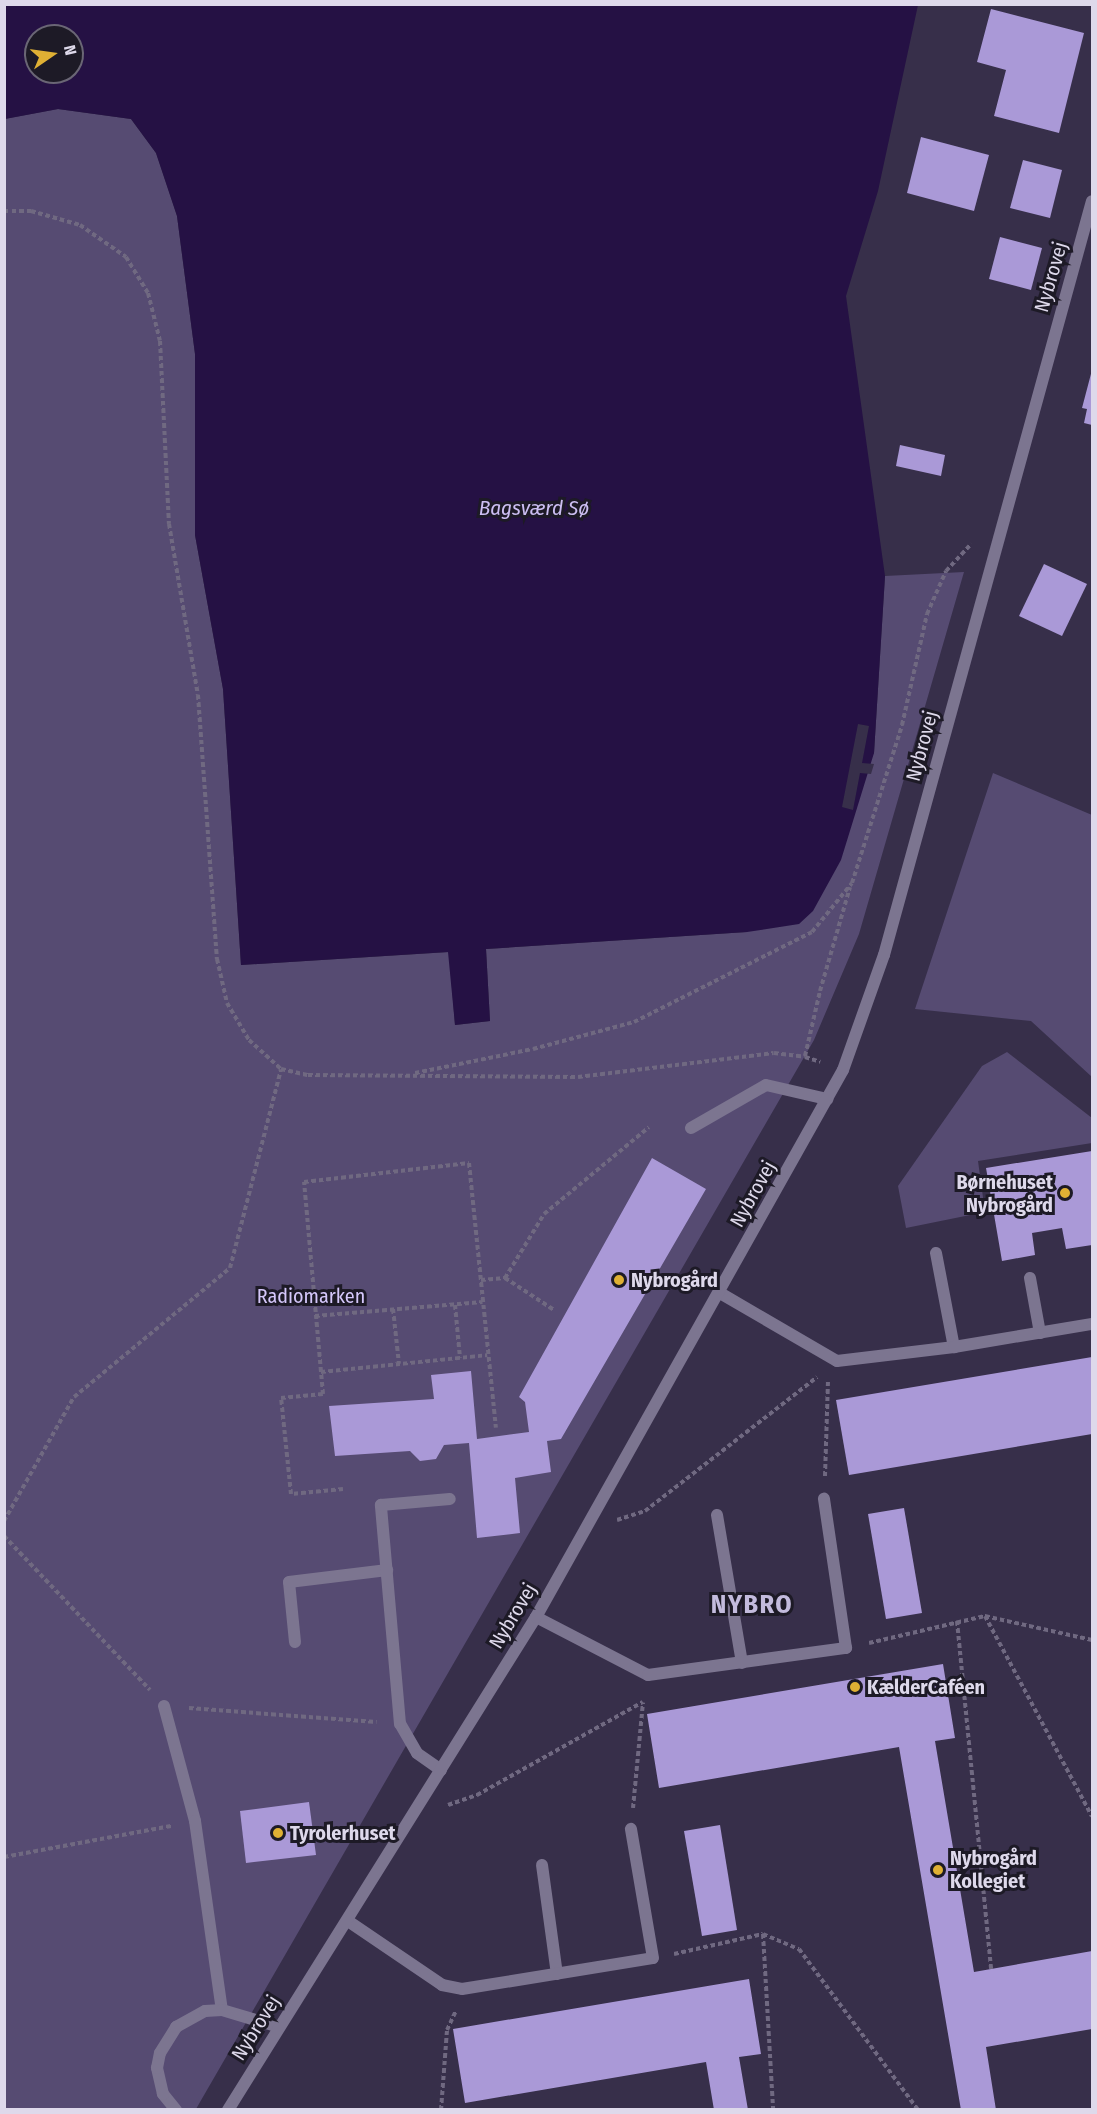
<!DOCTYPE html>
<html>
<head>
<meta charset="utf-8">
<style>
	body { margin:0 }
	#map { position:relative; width:1097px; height:2114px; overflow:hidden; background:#372f4a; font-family:"Fira Sans Condensed",sans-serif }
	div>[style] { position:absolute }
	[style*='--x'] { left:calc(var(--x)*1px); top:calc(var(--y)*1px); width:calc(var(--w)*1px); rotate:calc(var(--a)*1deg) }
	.green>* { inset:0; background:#564b72 }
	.water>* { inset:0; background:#251144 }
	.pier>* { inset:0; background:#372f4a }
	.building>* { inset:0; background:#aa99d7 }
	.path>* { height:4px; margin-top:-2px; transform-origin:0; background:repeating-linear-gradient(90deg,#706981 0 4.5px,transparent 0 7.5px) }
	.service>* { height:12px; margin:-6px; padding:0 6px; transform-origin:6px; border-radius:6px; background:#7c7590 }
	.tertiary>* { height:12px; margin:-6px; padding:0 6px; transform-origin:6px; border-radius:6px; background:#7c7590 }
	.dots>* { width:16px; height:16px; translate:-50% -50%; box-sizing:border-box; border:3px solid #1d1a26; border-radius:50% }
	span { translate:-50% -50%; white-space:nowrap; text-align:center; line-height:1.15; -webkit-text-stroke:6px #1d1a26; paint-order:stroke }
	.street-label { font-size:20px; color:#ded9eb }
	.poi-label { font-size:20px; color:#ded9eb; font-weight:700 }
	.right { translate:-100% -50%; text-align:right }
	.left { translate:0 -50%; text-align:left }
	.park-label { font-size:20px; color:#d5c7fb }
	.water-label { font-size:21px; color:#ccbef2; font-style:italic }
	.district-label { font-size:26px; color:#c3bbdd; font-weight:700; letter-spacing:1.5px }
	.frame { position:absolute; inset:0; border:6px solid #ded9eb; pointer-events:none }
	.north { position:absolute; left:24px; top:24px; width:60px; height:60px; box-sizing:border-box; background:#1d1a26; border:2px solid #6a6675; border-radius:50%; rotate:77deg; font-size:16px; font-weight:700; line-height:24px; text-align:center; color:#ded9eb }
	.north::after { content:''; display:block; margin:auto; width:21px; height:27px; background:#dfb034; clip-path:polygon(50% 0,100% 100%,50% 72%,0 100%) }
</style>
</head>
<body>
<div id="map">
	<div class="green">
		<div style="clip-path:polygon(58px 109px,131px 119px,156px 153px,177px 216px,195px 354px,195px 535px,223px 689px,241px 965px,449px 952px,455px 1025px,490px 1021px,486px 949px,747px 932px,874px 753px,885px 576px,964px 572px,859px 934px,814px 1040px,196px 2109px,5px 2110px,4px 119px)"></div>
		<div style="clip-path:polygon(993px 773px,1092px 815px,1092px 1077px,1031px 1021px,915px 1009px)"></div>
		<div style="clip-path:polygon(1007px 1052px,1092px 1118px,1092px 1143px,978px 1161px,985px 1212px,906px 1228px,898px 1186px,982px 1066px)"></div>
	</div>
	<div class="water">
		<div style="clip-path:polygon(evenodd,5px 5px,918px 5px,878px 191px,846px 296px,885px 576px,874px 753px,841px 860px,813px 911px,799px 924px,747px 932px,486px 949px,490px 1021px,455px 1025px,448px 952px,241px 965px,223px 689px,195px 535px,195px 354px,177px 216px,156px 153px,131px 119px,58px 109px,5px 119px,5px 5px,36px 36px,72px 36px,72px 72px,36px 72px,36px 36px)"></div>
	</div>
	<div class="pier">
		<div style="clip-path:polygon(858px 724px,869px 726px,862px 763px,874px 764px,871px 774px,860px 773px,853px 810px,842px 807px)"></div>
	</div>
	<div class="building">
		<div style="clip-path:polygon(991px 9px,1084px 33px,1059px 133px,994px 116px,1006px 70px,977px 62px)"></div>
		<div style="clip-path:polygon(921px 137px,989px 155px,974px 211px,907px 193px)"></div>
		<div style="clip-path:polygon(1023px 160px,1062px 170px,1050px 218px,1010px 208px)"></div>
		<div style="clip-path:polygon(1000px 237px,1042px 248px,1031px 290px,989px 279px)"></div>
		<div style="clip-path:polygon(1092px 370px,1092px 425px,1084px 423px,1087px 409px,1082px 408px)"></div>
		<div style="clip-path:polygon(900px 445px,945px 455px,941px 476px,896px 466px)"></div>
		<div style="clip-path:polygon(1044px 564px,1087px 584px,1062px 636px,1019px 616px)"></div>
		<div style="clip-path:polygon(1092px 1151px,1092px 1245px,1066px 1249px,1062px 1228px,1032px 1233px,1035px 1255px,1002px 1261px,986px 1168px)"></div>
		<div style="clip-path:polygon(652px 1158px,706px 1189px,561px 1439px,547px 1441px,551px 1472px,515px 1478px,520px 1533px,477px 1538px,469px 1443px,444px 1445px,436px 1459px,420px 1461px,410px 1451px,335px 1456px,329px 1406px,434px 1399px,431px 1375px,471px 1371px,477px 1439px,529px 1432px,525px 1402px,519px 1397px)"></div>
		<div style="clip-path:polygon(1092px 1357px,1092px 1434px,849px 1475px,836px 1400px)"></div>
		<div style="clip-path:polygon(904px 1508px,922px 1613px,886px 1619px,868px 1514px)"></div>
		<div style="clip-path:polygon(943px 1664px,955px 1738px,935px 1741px,974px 1972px,1092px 1951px,1092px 2029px,986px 2047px,996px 2110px,961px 2110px,899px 1747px,659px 1788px,647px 1714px)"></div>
		<div style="clip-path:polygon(309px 1802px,316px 1855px,246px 1863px,240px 1811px)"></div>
		<div style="clip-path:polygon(720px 1825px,737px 1930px,702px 1936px,684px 1831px)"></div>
		<div style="clip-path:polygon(749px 1979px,761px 2054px,739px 2057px,748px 2110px,714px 2110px,706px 2062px,465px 2103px,453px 2029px)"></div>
	</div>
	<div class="path">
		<div style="--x:4;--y:211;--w:27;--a:0"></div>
		<div style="--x:31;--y:211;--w:51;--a:15.9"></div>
		<div style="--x:80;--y:225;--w:56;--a:34.8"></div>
		<div style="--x:126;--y:257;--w:42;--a:58.6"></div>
		<div style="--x:148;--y:293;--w:49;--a:76"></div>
		<div style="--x:160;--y:341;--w:183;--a:87.2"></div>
		<div style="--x:169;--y:524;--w:173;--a:80.4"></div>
		<div style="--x:198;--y:695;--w:265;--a:85.9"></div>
		<div style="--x:217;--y:959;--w:45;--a:77.2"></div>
		<div style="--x:227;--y:1003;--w:43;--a:59.3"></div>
		<div style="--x:249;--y:1040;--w:43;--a:42.2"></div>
		<div style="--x:281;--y:1069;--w:28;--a:13"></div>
		<div style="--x:308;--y:1075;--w:270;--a:0.4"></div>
		<div style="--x:578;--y:1077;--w:197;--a:-7"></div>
		<div style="--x:774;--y:1053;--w:31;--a:7"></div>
		<div style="--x:805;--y:1057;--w:16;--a:18"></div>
		<div style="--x:805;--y:1056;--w:67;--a:-77"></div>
		<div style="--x:820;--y:991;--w:108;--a:-73.9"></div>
		<div style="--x:415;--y:1073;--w:120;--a:-11.5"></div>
		<div style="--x:533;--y:1049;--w:105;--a:-15"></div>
		<div style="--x:634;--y:1022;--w:199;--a:-26.8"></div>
		<div style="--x:812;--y:932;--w:63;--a:-50.8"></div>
		<div style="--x:852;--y:883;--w:166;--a:-72.4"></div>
		<div style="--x:902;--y:725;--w:114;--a:-77.3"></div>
		<div style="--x:927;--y:614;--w:47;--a:-66.2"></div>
		<div style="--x:946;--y:571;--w:37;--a:-47"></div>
		<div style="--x:505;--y:1278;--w:75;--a:-58.6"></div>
		<div style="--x:544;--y:1214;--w:136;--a:-39.6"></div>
		<div style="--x:481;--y:1280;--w:24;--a:-5"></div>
		<div style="--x:505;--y:1278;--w:59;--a:33.1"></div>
		<div style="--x:455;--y:1305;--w:53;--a:84.6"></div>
		<div style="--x:393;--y:1309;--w:55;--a:83.8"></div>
		<div style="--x:315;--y:1316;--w:168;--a:-4.8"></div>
		<div style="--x:321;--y:1372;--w:167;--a:-5.8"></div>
		<div style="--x:825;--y:1476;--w:95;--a:-88.2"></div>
		<div style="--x:343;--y:1489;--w:52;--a:174.5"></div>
		<div style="--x:291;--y:1494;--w:97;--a:-95.9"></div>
		<div style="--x:281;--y:1398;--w:42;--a:-5.4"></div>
		<div style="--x:323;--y:1394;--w:213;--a:-95.1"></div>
		<div style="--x:304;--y:1182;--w:166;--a:-6.6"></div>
		<div style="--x:469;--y:1163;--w:266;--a:84.2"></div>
		<div style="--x:617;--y:1520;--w:29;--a:-18"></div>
		<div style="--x:645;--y:1511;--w:218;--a:-37.9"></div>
		<div style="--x:4;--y:1521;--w:142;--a:-60.6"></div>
		<div style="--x:74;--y:1397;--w:202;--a:-39.6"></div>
		<div style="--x:230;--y:1268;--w:205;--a:-75.6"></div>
		<div style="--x:4;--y:1536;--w:212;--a:46.5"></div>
		<div style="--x:957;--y:1621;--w:350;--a:84.4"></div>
		<div style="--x:1092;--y:1640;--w:110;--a:-167.4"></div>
		<div style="--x:985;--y:1616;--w:227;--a:61.9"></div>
		<div style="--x:869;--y:1643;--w:119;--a:-13.1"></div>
		<div style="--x:189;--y:1708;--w:188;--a:4.3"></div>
		<div style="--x:448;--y:1805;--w:31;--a:-19"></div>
		<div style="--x:477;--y:1795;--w:190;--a:-29.3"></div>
		<div style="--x:633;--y:1808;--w:106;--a:-84.6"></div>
		<div style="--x:4;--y:1857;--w:171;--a:-10.5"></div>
		<div style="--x:763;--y:1934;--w:176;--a:86.7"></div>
		<div style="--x:674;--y:1954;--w:91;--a:-12.7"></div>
		<div style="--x:763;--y:1934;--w:39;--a:23"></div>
		<div style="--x:799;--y:1949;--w:200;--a:53.5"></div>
		<div style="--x:441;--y:2110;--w:80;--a:-85.7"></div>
		<div style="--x:447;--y:2030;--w:21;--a:-65"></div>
	</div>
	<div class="service">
		<div style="--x:691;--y:1128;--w:86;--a:-29.8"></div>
		<div style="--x:766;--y:1085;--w:63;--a:12.9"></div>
		<div style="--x:936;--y:1253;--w:96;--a:79.2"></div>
		<div style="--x:1030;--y:1278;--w:56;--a:79.7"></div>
		<div style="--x:720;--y:1293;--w:135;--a:30.2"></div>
		<div style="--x:837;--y:1361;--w:118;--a:-6.8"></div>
		<div style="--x:954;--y:1347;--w:140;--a:-9.5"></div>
		<div style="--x:717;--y:1515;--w:150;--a:80.4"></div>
		<div style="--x:536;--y:1617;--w:126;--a:27.4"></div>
		<div style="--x:648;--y:1675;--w:200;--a:-7.8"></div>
		<div style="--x:846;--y:1648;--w:151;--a:-98.4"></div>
		<div style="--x:295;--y:1642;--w:60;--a:-95.7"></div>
		<div style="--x:289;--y:1582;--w:99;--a:-7"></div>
		<div style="--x:164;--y:1706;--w:119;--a:74.9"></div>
		<div style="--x:195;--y:1821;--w:191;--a:81.9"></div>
		<div style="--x:441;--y:1770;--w:29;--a:-145"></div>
		<div style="--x:417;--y:1753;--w:34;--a:-120"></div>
		<div style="--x:400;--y:1724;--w:220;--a:-95"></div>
		<div style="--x:381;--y:1505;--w:69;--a:-5"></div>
		<div style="--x:542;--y:1865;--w:110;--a:82.2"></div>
		<div style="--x:348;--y:1921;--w:114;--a:34.2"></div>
		<div style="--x:442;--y:1985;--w:20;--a:11"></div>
		<div style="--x:462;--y:1989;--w:193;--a:-9.2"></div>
		<div style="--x:653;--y:1958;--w:131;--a:-99.7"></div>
		<div style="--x:176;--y:2110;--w:21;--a:-129"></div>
		<div style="--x:163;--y:2094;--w:27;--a:-103"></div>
		<div style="--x:157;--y:2068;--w:15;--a:-79"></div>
		<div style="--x:160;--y:2053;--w:31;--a:-58"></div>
		<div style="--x:176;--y:2027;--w:33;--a:-29"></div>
		<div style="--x:205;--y:2011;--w:17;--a:-3"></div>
		<div style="--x:222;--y:2010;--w:59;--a:16.6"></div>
	</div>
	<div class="tertiary">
		<div style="--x:228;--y:2110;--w:581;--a:-58.01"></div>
		<div style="--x:536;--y:1617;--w:627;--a:-60.7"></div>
		<div style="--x:843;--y:1070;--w:122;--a:-70.4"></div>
		<div style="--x:884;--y:955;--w:782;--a:-74.58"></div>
	</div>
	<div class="dots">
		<div style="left:1065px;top:1193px;background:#dfb034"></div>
		<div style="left:619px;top:1280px;background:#dfb034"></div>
		<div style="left:855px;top:1687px;background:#dfb034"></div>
		<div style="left:278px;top:1833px;background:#dfb034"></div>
		<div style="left:938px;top:1870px;background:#dfb034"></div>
	</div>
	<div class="street-label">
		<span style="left:1051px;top:277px;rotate:-74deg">Nybrovej</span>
		<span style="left:922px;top:746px;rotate:-75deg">Nybrovej</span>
		<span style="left:753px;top:1194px;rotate:-61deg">Nybrovej</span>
		<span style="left:513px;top:1616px;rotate:-59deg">Nybrovej</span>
		<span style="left:256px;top:2028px;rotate:-58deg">Nybrovej</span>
	</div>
	<div class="poi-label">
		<span class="right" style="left:1053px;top:1194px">Børnehuset<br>Nybrogård</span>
		<span class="left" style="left:631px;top:1280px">Nybrogård</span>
		<span class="left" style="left:867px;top:1687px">KælderCaféen</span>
		<span class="left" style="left:290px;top:1833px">Tyrolerhuset</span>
		<span class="left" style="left:950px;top:1870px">Nybrogård<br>Kollegiet</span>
	</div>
	<div class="park-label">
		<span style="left:311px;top:1296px">Radiomarken</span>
	</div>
	<div class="water-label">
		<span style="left:534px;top:508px">Bagsværd Sø</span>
	</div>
	<div class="district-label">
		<span style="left:752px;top:1605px">NYBRO</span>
	</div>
	<div class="frame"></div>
	<div class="north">N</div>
</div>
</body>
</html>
